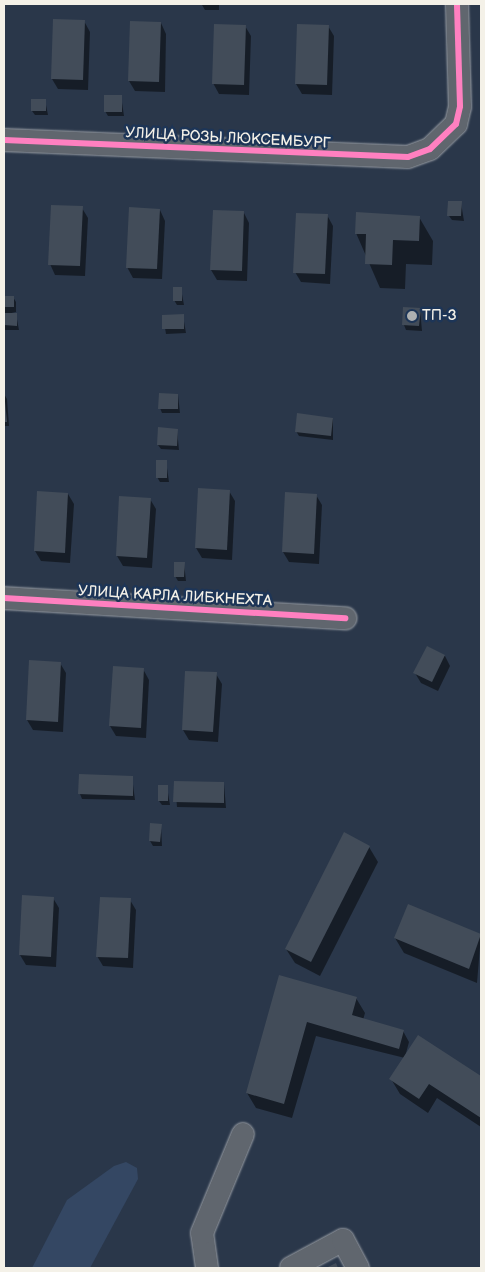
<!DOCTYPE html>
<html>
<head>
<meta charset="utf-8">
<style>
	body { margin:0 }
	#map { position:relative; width:485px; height:1272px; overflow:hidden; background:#2a374a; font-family:"Balsamiq Sans",sans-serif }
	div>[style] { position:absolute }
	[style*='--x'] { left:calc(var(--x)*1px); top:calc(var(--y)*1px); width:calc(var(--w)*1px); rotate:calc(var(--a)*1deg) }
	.green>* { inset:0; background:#344763 }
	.shadow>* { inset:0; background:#0007 }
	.building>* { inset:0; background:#424c59 }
	.roads { filter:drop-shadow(0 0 1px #979ca3) drop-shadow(0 0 1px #979ca3) }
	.minor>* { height:22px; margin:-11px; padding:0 11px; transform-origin:11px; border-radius:11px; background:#60666e }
	.cycleway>* { height:6px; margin:-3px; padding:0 3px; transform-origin:3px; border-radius:3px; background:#ff80c0 }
	.dots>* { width:14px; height:14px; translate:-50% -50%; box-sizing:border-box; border:2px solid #1d3557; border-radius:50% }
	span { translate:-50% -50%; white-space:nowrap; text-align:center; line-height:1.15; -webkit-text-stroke:5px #1d3557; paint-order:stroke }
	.street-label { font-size:15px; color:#f4f1e8 }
	.poi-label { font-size:15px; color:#f4f1e8 }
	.left { translate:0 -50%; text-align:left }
	.frame { position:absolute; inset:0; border:5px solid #f4f1e8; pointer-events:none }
</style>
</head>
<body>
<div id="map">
	<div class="green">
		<div style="clip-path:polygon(126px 1162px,137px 1168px,138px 1179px,90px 1268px,32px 1268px,67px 1200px,114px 1166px)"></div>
	</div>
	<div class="shadow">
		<div style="clip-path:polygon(219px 4px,219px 10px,205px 10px,202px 5px)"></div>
		<div style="clip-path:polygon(84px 21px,90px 32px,88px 90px,58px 89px,52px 79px)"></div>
		<div style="clip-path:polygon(161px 23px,166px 34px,165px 92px,135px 91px,129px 81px)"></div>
		<div style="clip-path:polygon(245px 26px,251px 36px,249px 95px,219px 94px,213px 83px)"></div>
		<div style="clip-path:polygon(328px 26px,334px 36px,332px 95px,302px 94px,296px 84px)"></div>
		<div style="clip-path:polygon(121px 96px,124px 116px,108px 116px,105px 111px)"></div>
		<div style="clip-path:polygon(45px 100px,48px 115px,35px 115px,32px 111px)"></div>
		<div style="clip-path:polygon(461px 203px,464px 221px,452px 220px,449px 216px)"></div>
		<div style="clip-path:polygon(82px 208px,88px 218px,85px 276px,55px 275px,50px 264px)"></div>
		<div style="clip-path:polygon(160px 210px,165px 221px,162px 279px,133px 278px,127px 267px)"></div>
		<div style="clip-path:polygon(244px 213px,249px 223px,247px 281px,217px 280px,211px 270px)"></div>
		<div style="clip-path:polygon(327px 215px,333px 226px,330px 284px,301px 282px,295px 272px)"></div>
		<div style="clip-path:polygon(419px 217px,433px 241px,432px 265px,406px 264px,405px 289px,380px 288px,356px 233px)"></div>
		<div style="clip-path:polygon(181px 289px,184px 305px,177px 305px,174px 300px)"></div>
		<div style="clip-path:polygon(4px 297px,13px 297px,16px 302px,16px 312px,7px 314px,16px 314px,19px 330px,4px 330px)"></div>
		<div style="clip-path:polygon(420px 309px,422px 331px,406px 330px,404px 325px)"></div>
		<div style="clip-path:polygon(163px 316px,183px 316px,186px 333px,166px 334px)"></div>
		<div style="clip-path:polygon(4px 394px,7px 399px,9px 426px,4px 426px)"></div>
		<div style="clip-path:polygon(178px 395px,180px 413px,162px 413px,160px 408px)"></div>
		<div style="clip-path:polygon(333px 419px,333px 440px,299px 436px,296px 431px)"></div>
		<div style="clip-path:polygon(177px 430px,179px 450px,161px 449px,158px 445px)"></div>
		<div style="clip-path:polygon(166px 461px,169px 482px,160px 482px,157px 477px)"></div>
		<div style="clip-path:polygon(229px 491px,235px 501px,232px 560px,202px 558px,196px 548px)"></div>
		<div style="clip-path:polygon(68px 494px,74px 504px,70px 563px,41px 561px,35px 551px)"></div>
		<div style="clip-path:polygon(316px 495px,322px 505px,319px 564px,289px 562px,283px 552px)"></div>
		<div style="clip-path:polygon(150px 499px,156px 509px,152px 568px,123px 566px,117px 556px)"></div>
		<div style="clip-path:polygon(184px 563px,186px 581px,178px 581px,175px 576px)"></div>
		<div style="clip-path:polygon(428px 647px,445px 656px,450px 666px,438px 691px,421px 683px,415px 673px)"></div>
		<div style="clip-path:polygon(60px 663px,66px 673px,63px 732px,33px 730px,27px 720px)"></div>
		<div style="clip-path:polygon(143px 669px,149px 680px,146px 738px,116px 736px,110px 726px)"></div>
		<div style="clip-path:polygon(186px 672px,216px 674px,222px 684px,218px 742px,189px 740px,183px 730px)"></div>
		<div style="clip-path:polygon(132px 777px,135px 800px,82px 799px,80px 794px)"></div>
		<div style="clip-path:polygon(175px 783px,224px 784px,226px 808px,177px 807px)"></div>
		<div style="clip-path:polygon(167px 787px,170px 805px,162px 805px,159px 801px)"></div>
		<div style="clip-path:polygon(161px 825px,162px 846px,153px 846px,150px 841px)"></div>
		<div style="clip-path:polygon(369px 847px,378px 862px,320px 976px,295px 963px,286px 949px)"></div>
		<div style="clip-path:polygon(53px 898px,59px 908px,56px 967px,26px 965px,20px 955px)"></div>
		<div style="clip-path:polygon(130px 900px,136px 910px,133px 968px,103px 966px,97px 956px)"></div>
		<div style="clip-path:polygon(409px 906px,481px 935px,477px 983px,404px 953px,395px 938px)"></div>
		<div style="clip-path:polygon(280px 976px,356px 998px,365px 1013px,363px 1020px,403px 1031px,409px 1042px,405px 1057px,418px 1037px,481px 1078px,481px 1127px,437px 1098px,428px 1113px,400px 1094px,391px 1079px,405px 1058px,316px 1036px,292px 1118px,256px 1108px,247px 1093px)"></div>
	</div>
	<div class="building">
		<div style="clip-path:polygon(53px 19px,85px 20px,83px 80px,51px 79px)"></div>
		<div style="clip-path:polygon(130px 21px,161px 22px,159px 82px,128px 81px)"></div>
		<div style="clip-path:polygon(214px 24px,246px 25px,244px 85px,212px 84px)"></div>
		<div style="clip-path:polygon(297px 24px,329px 25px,327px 85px,295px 84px)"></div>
		<div style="clip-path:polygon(104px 95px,122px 95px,122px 112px,104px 112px)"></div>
		<div style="clip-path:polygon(31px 99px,46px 99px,46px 111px,31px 111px)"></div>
		<div style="clip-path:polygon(448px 201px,462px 201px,461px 216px,447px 216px)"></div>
		<div style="clip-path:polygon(51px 205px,83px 206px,80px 266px,48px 265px)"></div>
		<div style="clip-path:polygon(129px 207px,160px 209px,157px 269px,126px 268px)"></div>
		<div style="clip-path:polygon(213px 210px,244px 211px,242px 271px,210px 270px)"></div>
		<div style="clip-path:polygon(356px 212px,420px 216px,419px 241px,393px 240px,392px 265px,365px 264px,366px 234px,355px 234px)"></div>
		<div style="clip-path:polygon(296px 213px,328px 214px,325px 274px,293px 273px)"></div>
		<div style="clip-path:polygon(173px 287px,182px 287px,182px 301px,173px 301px)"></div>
		<div style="clip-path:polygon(4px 296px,14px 296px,14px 307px,4px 307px)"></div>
		<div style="clip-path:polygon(403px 307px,421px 308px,419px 326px,402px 325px)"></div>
		<div style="clip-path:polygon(4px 313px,17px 313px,17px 326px,4px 325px)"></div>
		<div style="clip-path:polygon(184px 314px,184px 329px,162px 329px,162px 315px)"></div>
		<div style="clip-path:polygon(4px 391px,7px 422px,4px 422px)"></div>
		<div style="clip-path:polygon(159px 393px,178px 394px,178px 409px,158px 409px)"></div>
		<div style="clip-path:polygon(297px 413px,333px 418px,331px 436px,295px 432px)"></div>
		<div style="clip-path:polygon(158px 427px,178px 429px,177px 446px,157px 445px)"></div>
		<div style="clip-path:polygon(156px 460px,167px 460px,167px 478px,156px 478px)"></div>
		<div style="clip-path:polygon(198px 488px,230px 490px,227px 550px,195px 548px)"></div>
		<div style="clip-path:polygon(37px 491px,68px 493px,65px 553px,34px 551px)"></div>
		<div style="clip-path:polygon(285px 492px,317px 494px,314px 554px,282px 552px)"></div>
		<div style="clip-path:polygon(119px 496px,151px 498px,147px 558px,116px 556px)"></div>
		<div style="clip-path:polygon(174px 562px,185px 562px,184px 577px,174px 577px)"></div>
		<div style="clip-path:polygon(427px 646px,445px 655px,432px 682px,413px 673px)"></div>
		<div style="clip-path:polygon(29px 660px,61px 662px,58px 722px,26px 720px)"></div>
		<div style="clip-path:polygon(113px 666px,144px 668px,141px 728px,109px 726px)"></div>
		<div style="clip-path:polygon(185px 671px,217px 672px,213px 732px,182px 730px)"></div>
		<div style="clip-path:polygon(79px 774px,133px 776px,133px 796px,78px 794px)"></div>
		<div style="clip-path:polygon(174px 781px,224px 782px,224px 803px,173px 802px)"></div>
		<div style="clip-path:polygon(158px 785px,168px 785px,168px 801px,158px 801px)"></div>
		<div style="clip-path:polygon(150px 823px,162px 824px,160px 842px,149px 841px)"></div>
		<div style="clip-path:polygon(344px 832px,370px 846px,311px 962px,285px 949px)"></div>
		<div style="clip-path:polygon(22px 895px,54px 897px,51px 957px,19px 955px)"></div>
		<div style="clip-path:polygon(100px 897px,131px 898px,128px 958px,96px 957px)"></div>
		<div style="clip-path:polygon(408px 904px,481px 934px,469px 969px,394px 938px)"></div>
		<div style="clip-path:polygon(279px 975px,357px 997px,352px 1015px,404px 1030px,399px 1049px,307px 1022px,284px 1104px,246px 1093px)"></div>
		<div style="clip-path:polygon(418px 1035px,481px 1076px,481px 1118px,429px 1084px,419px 1099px,389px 1079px)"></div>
		<div style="clip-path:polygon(336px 1263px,338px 1268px,326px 1268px)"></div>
	</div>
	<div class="roads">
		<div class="minor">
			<div style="--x:4;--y:140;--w:404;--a:2.4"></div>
			<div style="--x:408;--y:157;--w:23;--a:-20"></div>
			<div style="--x:430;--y:149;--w:36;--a:-44"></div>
			<div style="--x:456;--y:124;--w:18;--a:-77"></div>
			<div style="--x:460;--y:106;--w:102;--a:-91.7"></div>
			<div style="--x:4;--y:598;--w:342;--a:3.4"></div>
			<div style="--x:207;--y:1268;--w:35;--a:-98"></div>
			<div style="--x:202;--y:1233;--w:107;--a:-67.5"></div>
			<div style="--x:291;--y:1268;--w:59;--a:-28.3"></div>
			<div style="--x:343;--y:1240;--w:32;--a:62"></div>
		</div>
	</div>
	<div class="cycleway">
		<div style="--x:4;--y:140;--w:404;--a:2.4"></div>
		<div style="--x:408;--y:157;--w:23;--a:-20"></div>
		<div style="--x:430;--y:149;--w:36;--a:-44"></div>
		<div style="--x:456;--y:124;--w:18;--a:-77"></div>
		<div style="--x:460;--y:106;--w:102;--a:-91.7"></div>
		<div style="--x:4;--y:598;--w:342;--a:3.4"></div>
	</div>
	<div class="dots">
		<div style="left:412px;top:316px;background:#adb0b1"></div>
	</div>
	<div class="street-label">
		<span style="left:228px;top:138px;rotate:3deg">УЛИЦА РОЗЫ ЛЮКСЕМБУРГ</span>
		<span style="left:175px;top:596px;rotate:3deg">УЛИЦА КАРЛА ЛИБКНЕХТА</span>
	</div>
	<div class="poi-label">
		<span class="left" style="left:422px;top:316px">ТП-3</span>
	</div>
	<div class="frame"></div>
</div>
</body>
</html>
